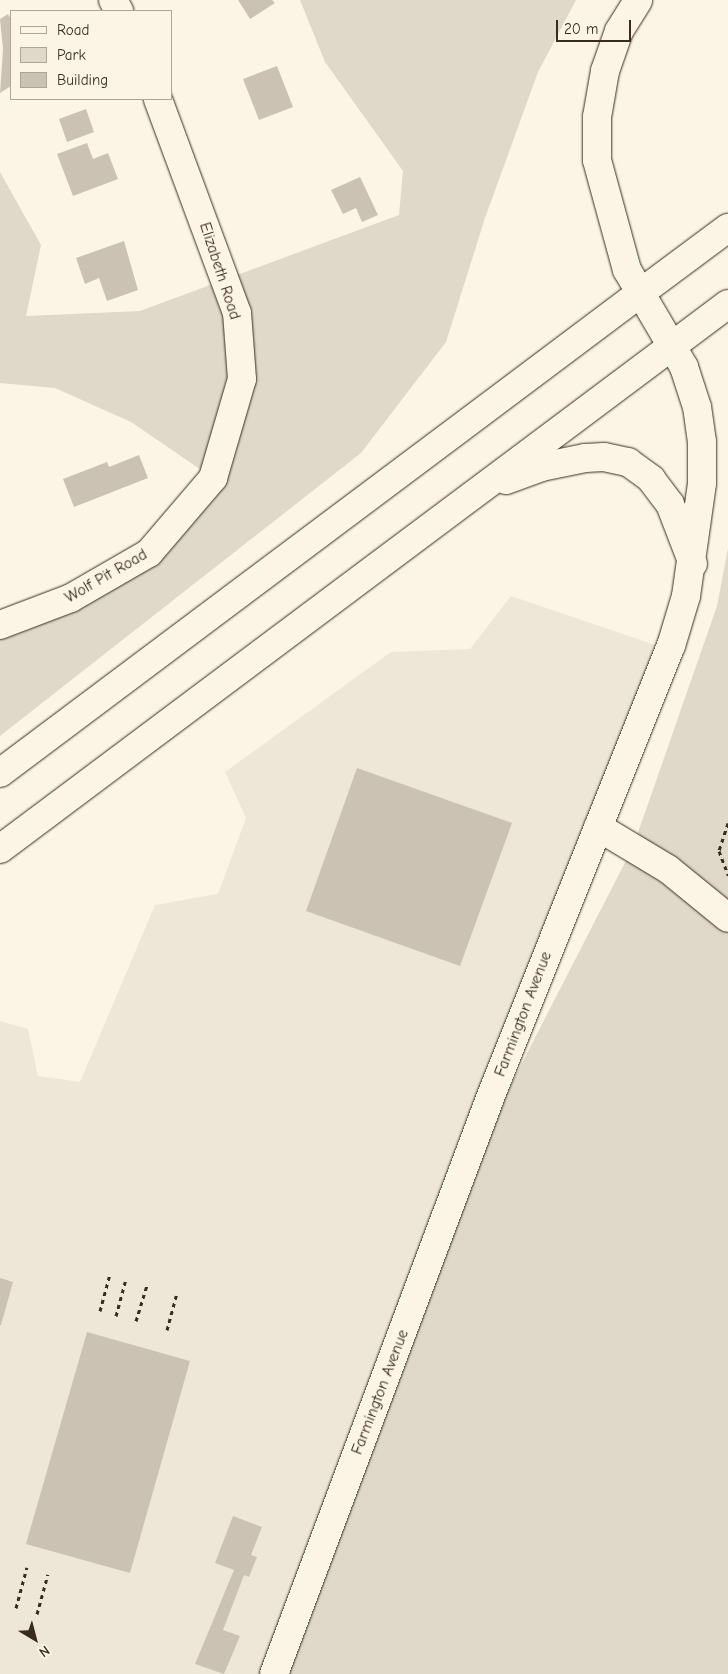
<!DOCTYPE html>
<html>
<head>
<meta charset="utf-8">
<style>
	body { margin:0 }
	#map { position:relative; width:728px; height:1674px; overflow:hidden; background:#fcf5e5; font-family:"Comic Neue",sans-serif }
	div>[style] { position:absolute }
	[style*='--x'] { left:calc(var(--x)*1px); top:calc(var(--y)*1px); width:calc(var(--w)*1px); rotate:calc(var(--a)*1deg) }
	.built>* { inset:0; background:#eee6d6 }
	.green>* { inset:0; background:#e0d8c8 }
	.building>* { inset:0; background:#ccc2b3 }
	.path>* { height:3px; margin-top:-1.5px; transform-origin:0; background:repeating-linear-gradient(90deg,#3b2a1e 0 4px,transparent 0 8px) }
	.roads { filter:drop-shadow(0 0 1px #3b2a1e) drop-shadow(0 0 1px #3b2a1e) }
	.street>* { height:28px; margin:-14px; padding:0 14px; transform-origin:14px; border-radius:14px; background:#fcf5e5 }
	.primary>* { height:28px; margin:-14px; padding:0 14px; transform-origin:14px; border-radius:14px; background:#fcf5e5 }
	.highway>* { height:28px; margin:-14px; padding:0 14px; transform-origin:14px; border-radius:14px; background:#fcf5e5 }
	span { translate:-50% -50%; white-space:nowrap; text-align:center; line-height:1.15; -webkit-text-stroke:5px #fcf5e5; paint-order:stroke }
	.street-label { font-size:16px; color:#3b2a1e }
	.legend { position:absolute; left:10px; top:10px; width:162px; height:90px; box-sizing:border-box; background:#fcf5e5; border:1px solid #afa495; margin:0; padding:6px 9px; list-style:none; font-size:15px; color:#3b2a1e }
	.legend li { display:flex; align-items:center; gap:10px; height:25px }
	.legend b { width:25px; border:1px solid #afa495 }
	.north { position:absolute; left:10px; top:1614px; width:50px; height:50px; -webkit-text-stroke:4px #fcf5e5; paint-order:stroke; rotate:143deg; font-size:14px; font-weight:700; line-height:20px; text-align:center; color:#3b2a1e }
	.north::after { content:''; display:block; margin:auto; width:18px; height:22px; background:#3b2a1e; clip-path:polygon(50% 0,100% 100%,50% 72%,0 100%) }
	.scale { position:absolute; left:556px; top:20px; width:75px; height:22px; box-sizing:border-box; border:2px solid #3b2a1e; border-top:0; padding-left:6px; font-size:15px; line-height:18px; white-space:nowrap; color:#3b2a1e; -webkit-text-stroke:4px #fcf5e5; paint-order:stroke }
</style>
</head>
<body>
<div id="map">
	<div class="built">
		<div style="clip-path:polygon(511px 596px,667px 649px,274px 1674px,0 1674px,0 1021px,28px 1029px,38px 1076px,80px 1082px,155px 905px,218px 894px,246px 818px,225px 772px,391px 652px,470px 649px)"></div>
	</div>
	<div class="green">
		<div style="clip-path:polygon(300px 0,576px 0,538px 72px,485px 218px,446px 342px,361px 453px,0 736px,0 625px,149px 553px,213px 478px,131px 422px,55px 388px,0 383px,0 172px,41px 245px,26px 316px,140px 311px,399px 215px,403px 171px,325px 62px)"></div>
		<div style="clip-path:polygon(728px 548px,728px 1674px,274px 1674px,451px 1201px,633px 847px,717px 606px)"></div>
	</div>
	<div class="building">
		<div style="clip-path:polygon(238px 0,272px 0,275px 3px,250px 19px)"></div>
		<div style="clip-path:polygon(8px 14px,11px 19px,11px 86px,0 93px,3px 49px,0 19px)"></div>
		<div style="clip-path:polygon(277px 66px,293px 107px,259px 120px,243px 79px)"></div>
		<div style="clip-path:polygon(86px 109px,94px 132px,67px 142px,59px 119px)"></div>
		<div style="clip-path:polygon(87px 143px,93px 159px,108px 153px,118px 179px,73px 196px,57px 154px)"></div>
		<div style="clip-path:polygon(360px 177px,378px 215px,362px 222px,356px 208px,343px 214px,331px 190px)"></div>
		<div style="clip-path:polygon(124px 241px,138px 290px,107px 301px,99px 278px,85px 284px,76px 258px)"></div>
		<div style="clip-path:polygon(139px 455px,148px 478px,74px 507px,63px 479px,107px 462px,109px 467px)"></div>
		<div style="clip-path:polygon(357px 768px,512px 823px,460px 966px,306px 911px)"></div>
		<div style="clip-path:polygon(0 1278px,13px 1282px,1px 1325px,0 1325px)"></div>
		<div style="clip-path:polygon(87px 1332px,190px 1361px,130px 1573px,26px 1544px)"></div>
		<div style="clip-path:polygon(233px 1516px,262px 1527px,251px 1555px,257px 1557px,249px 1577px,244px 1575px,223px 1630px,240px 1636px,224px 1674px,195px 1664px,234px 1570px,215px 1563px)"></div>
	</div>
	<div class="path">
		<div style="--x:728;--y:823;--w:29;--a:108"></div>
		<div style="--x:719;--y:851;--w:26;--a:69"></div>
		<div style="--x:100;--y:1311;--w:38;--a:-75"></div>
		<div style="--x:116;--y:1316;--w:38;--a:-75"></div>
		<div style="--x:136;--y:1321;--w:38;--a:-73"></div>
		<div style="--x:167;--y:1330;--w:38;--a:-75"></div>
		<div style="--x:16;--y:1608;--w:42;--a:-75"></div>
		<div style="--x:37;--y:1614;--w:41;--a:-74.6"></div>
	</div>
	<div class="roads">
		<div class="street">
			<div style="--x:113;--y:0;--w:13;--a:61"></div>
			<div style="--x:0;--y:625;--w:76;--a:-20.8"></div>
			<div style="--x:71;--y:598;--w:90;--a:-30"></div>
			<div style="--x:149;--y:553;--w:99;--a:-49.5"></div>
			<div style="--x:213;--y:478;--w:103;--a:-73.7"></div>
			<div style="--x:242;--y:379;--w:66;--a:-94.3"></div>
			<div style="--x:237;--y:313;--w:228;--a:-110.3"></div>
			<div style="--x:598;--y:827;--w:82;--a:31"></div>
			<div style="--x:668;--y:869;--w:77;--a:39.2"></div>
		</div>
		<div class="primary">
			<div style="--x:639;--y:294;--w:111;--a:-36.6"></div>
			<div style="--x:672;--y:346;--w:70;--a:-36.9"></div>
			<div style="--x:274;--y:1674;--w:615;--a:-69.44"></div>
			<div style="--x:490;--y:1098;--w:487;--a:-68.2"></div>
			<div style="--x:671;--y:646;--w:52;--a:-73.3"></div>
			<div style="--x:686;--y:596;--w:114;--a:-81.9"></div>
			<div style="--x:702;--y:483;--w:41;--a:-90"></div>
			<div style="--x:702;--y:442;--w:35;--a:-98"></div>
			<div style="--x:697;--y:407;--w:42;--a:-108"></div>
			<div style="--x:684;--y:367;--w:113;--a:-120.4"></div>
			<div style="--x:627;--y:270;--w:114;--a:-105.3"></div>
			<div style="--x:597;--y:160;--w:43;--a:-90"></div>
			<div style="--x:597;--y:117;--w:47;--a:-80.1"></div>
			<div style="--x:605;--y:71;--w:42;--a:-70.7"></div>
			<div style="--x:619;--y:31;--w:36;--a:-58"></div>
		</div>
		<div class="highway">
			<div style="--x:506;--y:480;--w:37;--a:-20"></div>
			<div style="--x:541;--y:467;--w:45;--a:-11.6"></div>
			<div style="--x:585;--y:458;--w:19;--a:-3"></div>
			<div style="--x:604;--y:457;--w:25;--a:12"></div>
			<div style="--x:628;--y:462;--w:29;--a:36"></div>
			<div style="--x:651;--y:479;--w:31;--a:53"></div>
			<div style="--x:670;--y:504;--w:64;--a:69"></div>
			<div style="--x:0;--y:773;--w:799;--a:-36.86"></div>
			<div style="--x:0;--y:849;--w:839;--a:-36.82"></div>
		</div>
	</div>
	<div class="street-label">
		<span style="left:220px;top:271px;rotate:72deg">Elizabeth Road</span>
		<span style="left:106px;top:576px;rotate:-30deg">Wolf Pit Road</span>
		<span style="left:523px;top:1014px;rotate:-69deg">Farmington Avenue</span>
		<span style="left:380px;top:1392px;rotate:-69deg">Farmington Avenue</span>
	</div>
	<ul class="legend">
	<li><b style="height:6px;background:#fcf5e5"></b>Road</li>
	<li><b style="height:14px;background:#e0d8c8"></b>Park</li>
	<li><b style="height:14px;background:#ccc2b3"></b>Building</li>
	</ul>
	<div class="north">N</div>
	<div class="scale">20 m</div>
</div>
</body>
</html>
